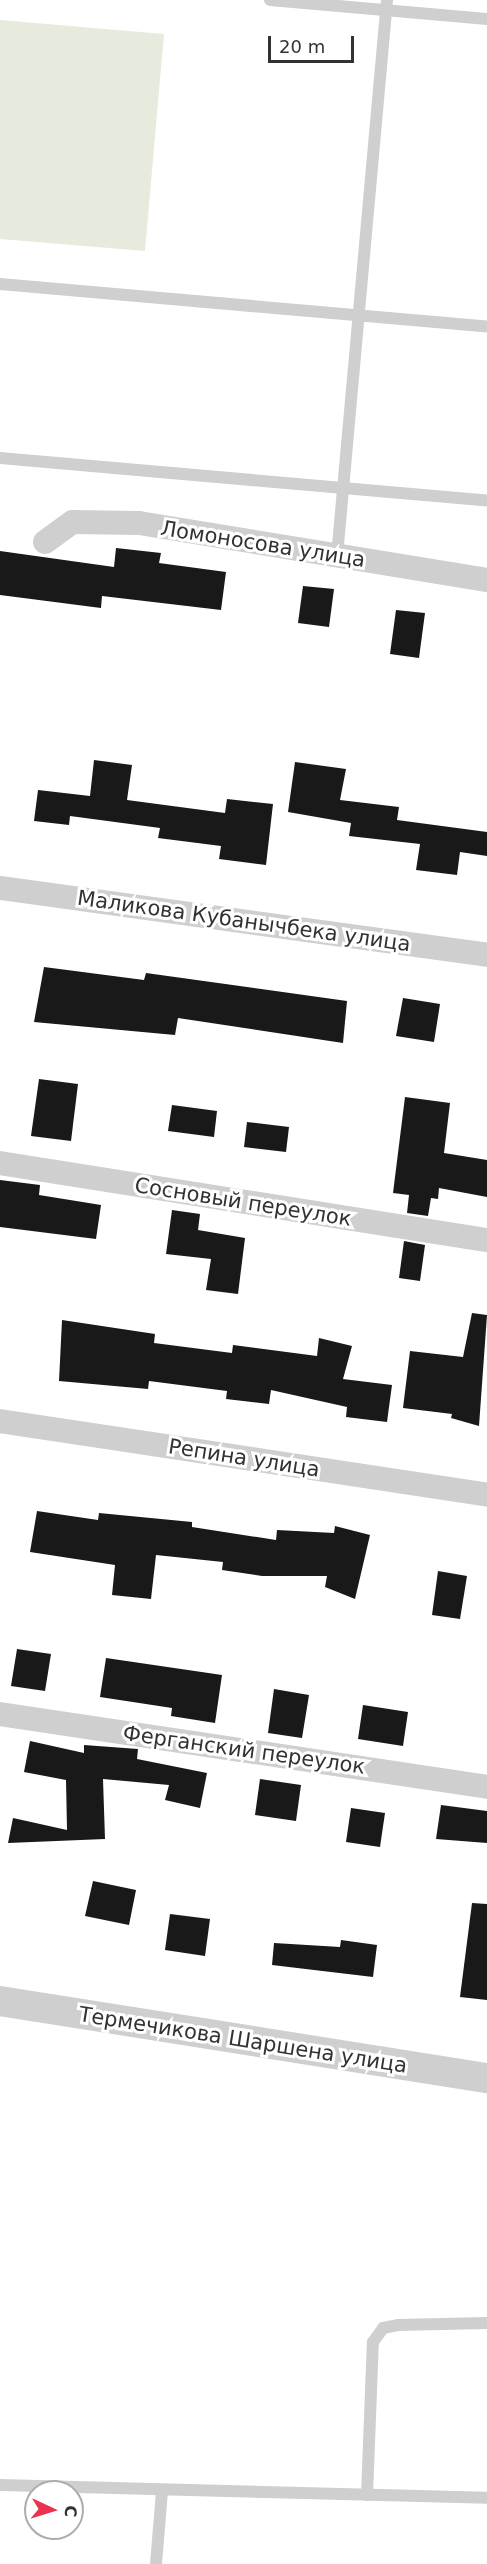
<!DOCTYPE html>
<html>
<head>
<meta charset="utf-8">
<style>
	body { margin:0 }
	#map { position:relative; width:487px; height:2564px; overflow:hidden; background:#fff; font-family:"DejaVu Sans",sans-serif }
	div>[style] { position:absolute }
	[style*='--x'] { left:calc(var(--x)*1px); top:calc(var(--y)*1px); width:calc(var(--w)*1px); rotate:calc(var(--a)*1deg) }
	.green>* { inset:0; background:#e6ebdd }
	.building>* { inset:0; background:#191919 }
	.service>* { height:12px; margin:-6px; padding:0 6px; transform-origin:6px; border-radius:6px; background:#cfcfcf }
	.minor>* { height:24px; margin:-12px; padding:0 12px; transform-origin:12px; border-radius:12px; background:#cfcfcf }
	.tertiary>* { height:30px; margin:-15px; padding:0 15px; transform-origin:15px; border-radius:15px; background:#cfcfcf }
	span { translate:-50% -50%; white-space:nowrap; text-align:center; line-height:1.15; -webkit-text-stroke:6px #fff; paint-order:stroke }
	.street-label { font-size:21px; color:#323232 }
	.north { position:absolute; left:24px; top:2480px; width:60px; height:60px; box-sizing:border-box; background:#fff; border:2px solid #adadad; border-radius:50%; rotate:94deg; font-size:16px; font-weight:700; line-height:24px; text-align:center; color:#323232 }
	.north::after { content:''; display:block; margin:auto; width:21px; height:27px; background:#e93351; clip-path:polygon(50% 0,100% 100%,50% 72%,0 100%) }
	.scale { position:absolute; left:268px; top:36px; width:86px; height:27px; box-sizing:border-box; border:3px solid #323232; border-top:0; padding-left:8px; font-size:18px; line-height:21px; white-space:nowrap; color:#323232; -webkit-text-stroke:4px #fff; paint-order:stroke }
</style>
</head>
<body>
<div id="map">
	<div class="green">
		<div style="clip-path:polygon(0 20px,164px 34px,145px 251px,0 239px)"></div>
	</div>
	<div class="building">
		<div style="clip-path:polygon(116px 548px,161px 553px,159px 563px,226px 572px,221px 610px,102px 596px,101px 608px,0 595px,0 551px,114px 567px)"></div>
		<div style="clip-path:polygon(303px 586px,334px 589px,329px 627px,298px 623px)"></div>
		<div style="clip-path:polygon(396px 610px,425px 613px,419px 658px,390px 654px)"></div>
		<div style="clip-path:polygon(94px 760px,132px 765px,127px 800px,225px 813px,227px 799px,273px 804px,266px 865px,219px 859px,221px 846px,158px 838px,160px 828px,70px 816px,69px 825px,34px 821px,38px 790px,90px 796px)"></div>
		<div style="clip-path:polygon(295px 762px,346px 769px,340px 800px,399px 807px,397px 820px,487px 832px,487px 856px,460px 852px,457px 875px,416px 870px,420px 844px,349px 836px,351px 823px,288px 812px)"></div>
		<div style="clip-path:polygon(44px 967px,144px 980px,146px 973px,347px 1001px,343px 1043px,178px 1018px,175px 1035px,34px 1022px)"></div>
		<div style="clip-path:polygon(403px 998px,440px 1004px,434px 1042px,396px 1036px)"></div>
		<div style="clip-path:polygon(39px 1079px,78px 1084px,71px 1141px,31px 1136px)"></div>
		<div style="clip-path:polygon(405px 1097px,450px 1103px,444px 1153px,487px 1160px,487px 1197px,439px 1188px,438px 1199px,431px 1198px,428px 1216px,407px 1213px,409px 1195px,393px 1193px)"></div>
		<div style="clip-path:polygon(172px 1105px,217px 1111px,214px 1137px,168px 1131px)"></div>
		<div style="clip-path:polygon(247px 1122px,289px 1127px,286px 1152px,244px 1147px)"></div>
		<div style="clip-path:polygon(0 1180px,40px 1185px,39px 1195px,101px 1205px,96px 1239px,0 1227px)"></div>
		<div style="clip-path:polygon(172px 1210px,200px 1214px,198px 1230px,245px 1238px,238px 1294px,206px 1290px,211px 1259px,166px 1254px)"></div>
		<div style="clip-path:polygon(404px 1241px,425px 1245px,420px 1281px,399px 1278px)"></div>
		<div style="clip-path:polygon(472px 1313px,487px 1315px,479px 1426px,451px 1418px,452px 1414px,403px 1408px,410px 1351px,463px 1357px)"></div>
		<div style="clip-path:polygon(62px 1320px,155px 1334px,154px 1343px,232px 1353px,233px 1345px,317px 1356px,319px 1338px,352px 1346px,343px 1379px,392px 1385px,387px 1422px,346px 1417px,347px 1407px,271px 1390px,269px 1404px,226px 1399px,227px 1391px,149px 1381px,148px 1389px,59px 1381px)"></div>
		<div style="clip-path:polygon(37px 1511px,98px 1520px,99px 1513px,192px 1522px,192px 1527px,276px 1540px,277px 1530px,334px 1533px,335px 1526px,370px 1535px,355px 1599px,325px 1587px,327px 1576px,262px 1576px,222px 1570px,223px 1562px,156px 1555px,151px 1599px,112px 1595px,115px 1565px,30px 1552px)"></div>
		<div style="clip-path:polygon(438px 1571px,467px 1576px,460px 1619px,432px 1615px)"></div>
		<div style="clip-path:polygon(17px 1649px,51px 1654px,45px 1691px,11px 1686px)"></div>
		<div style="clip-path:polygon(106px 1658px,222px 1675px,215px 1723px,171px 1716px,172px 1708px,100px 1697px)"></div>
		<div style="clip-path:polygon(274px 1689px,309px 1695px,302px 1738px,268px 1733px)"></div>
		<div style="clip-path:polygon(363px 1705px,408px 1712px,403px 1746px,358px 1739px)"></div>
		<div style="clip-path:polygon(30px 1741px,84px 1753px,84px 1745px,138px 1749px,137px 1759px,207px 1773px,200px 1808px,165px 1800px,169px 1785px,103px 1779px,105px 1839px,8px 1843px,13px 1818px,67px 1830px,66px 1780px,24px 1772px)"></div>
		<div style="clip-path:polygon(260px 1779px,301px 1785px,296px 1821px,255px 1815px)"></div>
		<div style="clip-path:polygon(441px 1805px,487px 1811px,487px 1843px,436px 1839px)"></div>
		<div style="clip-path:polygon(351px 1808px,385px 1813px,380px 1847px,346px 1842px)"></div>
		<div style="clip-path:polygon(93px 1881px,136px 1890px,129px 1925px,85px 1916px)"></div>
		<div style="clip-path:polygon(472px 1903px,487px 1904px,487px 2000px,460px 1997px)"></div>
		<div style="clip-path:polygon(170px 1914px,210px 1919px,205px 1956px,165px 1950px)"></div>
		<div style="clip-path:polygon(341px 1940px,377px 1945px,373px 1977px,272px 1965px,274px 1943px,340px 1947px)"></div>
	</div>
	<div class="service">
		<div style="--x:270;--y:0;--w:218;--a:5"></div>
		<div style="--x:0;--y:284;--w:489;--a:5"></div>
		<div style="--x:0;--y:458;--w:489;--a:5"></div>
		<div style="--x:337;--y:556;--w:558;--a:-84.86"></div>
		<div style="--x:0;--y:2485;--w:487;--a:1.5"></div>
		<div style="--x:367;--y:2495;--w:153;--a:-87.8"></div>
		<div style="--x:373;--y:2342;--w:17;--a:-54"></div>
		<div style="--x:383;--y:2328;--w:15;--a:-11"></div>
		<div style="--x:398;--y:2325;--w:89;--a:-1.3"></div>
		<div style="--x:156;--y:2564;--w:73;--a:-85.3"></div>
	</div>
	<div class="minor">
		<div style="--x:45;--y:542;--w:34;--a:-36"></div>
		<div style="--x:73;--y:522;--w:66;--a:0.9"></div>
		<div style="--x:139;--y:523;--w:353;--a:9.3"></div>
		<div style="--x:0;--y:888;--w:492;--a:7.8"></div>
		<div style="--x:0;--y:1163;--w:493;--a:9"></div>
		<div style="--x:0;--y:1421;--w:493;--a:8.6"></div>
		<div style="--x:0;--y:1714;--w:492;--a:8.5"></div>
	</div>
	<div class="tertiary">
		<div style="--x:0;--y:2001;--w:493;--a:9"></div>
	</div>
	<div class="street-label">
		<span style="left:263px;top:544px;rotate:9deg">Ломоносова улица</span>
		<span style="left:244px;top:921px;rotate:8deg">Маликова Кубанычбека улица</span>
		<span style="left:243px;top:1202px;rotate:9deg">Сосновый переулок</span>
		<span style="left:244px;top:1458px;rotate:9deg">Репина улица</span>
		<span style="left:244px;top:1750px;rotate:8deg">Ферганский переулок</span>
		<span style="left:243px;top:2040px;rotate:9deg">Термечикова Шаршена улица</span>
	</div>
	<div class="north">С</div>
	<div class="scale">20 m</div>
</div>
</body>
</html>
